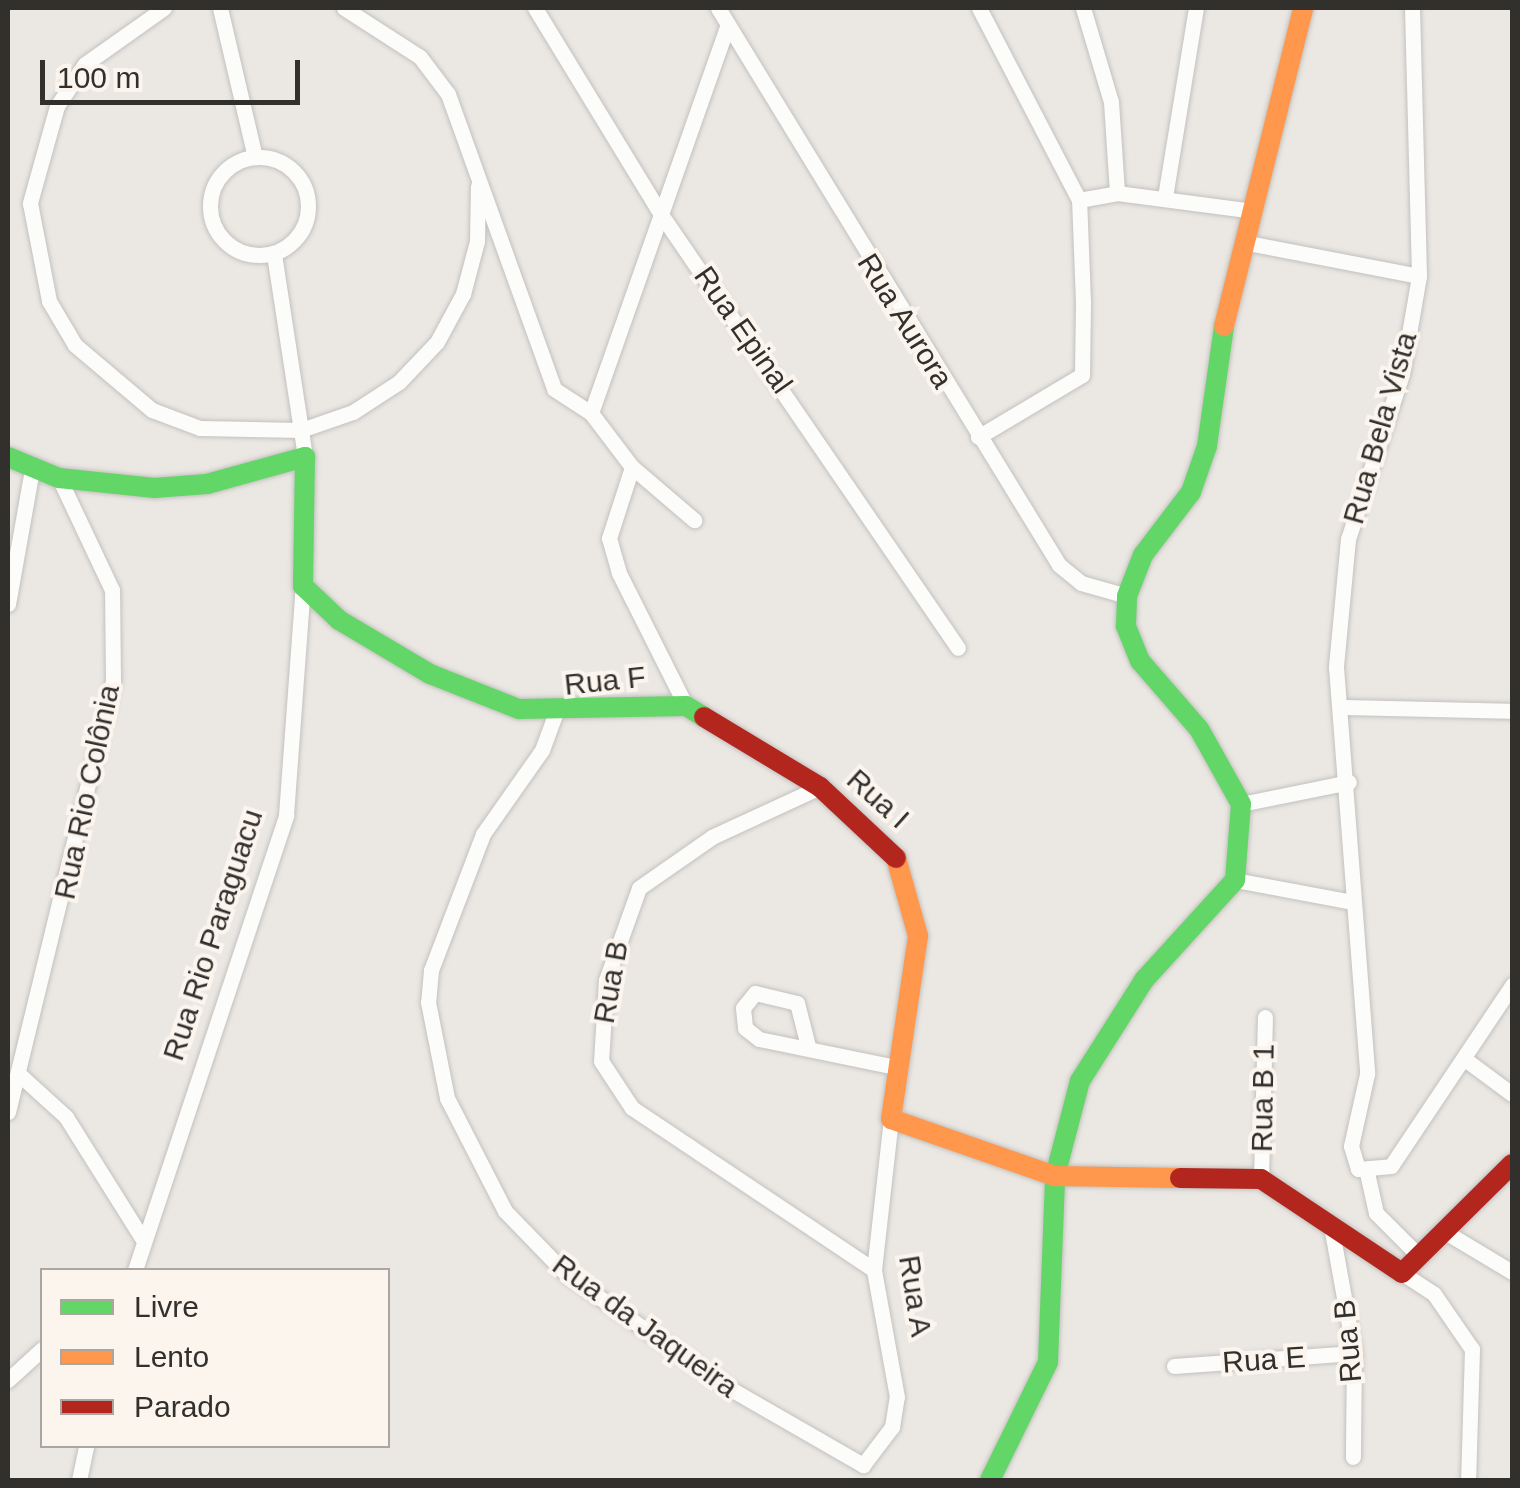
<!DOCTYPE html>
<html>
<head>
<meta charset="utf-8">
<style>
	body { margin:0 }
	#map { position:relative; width:1520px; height:1488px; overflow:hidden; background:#ebe8e4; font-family:Arial,sans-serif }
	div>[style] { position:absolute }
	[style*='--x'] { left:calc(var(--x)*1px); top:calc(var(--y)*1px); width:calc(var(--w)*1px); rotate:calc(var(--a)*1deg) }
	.roads { filter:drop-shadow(0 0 2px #c3c1be) drop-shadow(0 0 2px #c3c1be) }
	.street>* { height:15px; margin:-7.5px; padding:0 7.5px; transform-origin:7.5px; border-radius:7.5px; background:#fcfcfb }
	.street>.ring { margin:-7.5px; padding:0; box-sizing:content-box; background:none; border:15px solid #fcfcfb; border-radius:50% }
	.fast>* { height:20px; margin:-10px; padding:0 10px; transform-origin:10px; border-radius:10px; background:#63d668 }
	.slow>* { height:20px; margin:-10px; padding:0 10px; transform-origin:10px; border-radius:10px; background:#ff974d }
	.jam>* { height:20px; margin:-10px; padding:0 10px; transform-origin:10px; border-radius:10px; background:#b3261e }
	span { translate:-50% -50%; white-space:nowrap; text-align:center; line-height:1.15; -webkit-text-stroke:8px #fbf5ee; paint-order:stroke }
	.street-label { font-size:30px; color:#32302d }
	.frame { position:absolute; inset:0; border:10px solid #32302d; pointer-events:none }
	.legend { position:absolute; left:40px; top:1268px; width:350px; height:180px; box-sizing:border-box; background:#fbf5ee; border:2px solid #aba6a1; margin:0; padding:12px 18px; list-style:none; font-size:30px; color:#32302d }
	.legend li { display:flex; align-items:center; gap:20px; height:50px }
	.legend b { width:50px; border:2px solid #aba6a1 }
	.scale { position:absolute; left:40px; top:60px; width:260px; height:45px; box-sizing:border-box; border:5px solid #32302d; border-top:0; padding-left:12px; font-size:30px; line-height:35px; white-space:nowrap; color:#32302d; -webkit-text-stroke:8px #fbf5ee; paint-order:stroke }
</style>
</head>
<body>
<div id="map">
	<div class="roads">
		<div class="street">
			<div style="--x:164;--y:8;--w:97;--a:144.7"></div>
			<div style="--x:85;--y:64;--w:50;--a:123.7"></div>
			<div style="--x:57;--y:106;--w:101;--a:105.6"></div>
			<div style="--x:30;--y:203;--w:100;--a:79"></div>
			<div style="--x:49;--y:301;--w:51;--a:59.4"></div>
			<div style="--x:75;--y:345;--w:101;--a:40.2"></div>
			<div style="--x:152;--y:410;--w:51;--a:20.6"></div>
			<div style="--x:200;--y:428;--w:101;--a:1.1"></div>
			<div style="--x:301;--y:430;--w:55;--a:-19.1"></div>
			<div style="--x:353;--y:412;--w:55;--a:-33.1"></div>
			<div style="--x:399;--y:382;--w:55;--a:-46.5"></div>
			<div style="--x:437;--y:342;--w:55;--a:-61.6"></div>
			<div style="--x:463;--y:294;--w:55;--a:-75.2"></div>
			<div style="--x:477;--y:241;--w:55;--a:-89"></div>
			<div style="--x:220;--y:8;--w:153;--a:76.8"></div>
			<div style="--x:344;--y:8;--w:90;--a:32.8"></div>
			<div style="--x:420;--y:57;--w:46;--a:52.9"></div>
			<div style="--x:448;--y:94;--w:313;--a:70.2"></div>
			<div style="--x:554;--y:389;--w:44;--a:33"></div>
			<div style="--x:591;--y:413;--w:68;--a:52.8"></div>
			<div style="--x:632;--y:467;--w:82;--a:40.5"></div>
			<div style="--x:535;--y:8;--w:240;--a:58.6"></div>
			<div style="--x:660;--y:213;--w:527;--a:55.59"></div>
			<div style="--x:718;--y:8;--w:653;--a:58.52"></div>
			<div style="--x:1059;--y:565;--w:28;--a:39"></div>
			<div style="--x:1081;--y:583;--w:48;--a:15.8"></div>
			<div style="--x:1083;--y:8;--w:98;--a:73.4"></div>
			<div style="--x:1111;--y:102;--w:91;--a:86.2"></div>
			<div style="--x:1412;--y:8;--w:268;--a:88.5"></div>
			<div style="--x:1419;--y:276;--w:99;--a:99.8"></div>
			<div style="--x:1402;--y:374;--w:174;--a:108.1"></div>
			<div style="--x:1348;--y:539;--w:129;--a:95.4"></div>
			<div style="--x:1336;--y:667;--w:408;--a:85.6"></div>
			<div style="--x:1367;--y:1074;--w:74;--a:102.5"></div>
			<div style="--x:1351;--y:1146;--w:24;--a:73"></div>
			<div style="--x:1358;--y:1169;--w:33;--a:-5"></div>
			<div style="--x:1391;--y:1166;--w:218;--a:-56.2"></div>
			<div class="ring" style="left:210px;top:157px;width:83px;height:83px"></div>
			<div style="--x:1165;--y:197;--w:192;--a:-80.7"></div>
			<div style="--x:1079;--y:200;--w:39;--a:-10"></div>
			<div style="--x:1117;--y:193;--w:137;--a:7.5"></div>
			<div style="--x:1243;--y:242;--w:179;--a:10.9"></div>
			<div style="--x:274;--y:254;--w:205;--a:81.3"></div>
			<div style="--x:591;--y:413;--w:412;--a:-70.6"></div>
			<div style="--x:978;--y:437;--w:121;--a:-30.8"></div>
			<div style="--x:1082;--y:375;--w:73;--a:-89.2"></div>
			<div style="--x:1083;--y:302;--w:102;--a:-92.2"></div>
			<div style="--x:1079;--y:200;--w:216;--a:-117.5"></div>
			<div style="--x:632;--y:467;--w:75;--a:107.9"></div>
			<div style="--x:609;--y:538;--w:36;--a:74"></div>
			<div style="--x:619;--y:573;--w:149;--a:63.3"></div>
			<div style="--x:8;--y:604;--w:137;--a:-79.9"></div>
			<div style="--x:1341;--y:707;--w:171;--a:1.3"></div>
			<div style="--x:556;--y:712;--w:40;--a:110.2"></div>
			<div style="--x:542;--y:750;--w:103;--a:125.1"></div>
			<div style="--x:483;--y:834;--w:146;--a:110.9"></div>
			<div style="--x:431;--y:970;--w:32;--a:95"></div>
			<div style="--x:428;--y:1002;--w:98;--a:78.8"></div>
			<div style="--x:447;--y:1098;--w:127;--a:62.8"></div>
			<div style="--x:505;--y:1211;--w:89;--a:45.9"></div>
			<div style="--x:567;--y:1275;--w:198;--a:34.9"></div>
			<div style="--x:729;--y:1388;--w:155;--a:29.9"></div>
			<div style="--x:820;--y:787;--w:119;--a:155.2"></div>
			<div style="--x:712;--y:837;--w:89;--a:145.1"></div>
			<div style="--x:639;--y:888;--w:98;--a:109.7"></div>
			<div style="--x:606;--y:980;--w:81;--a:93.5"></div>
			<div style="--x:601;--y:1061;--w:56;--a:56.6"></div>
			<div style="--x:632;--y:1108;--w:291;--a:33.8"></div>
			<div style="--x:1241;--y:804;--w:110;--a:-11.5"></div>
			<div style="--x:1235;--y:880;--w:119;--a:10.6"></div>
			<div style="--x:808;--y:1046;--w:44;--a:-104.3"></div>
			<div style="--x:797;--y:1003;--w:43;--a:-166.6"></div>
			<div style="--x:755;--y:993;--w:19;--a:129"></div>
			<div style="--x:743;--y:1008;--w:20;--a:84"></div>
			<div style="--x:745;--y:1028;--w:18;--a:38"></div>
			<div style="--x:759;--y:1039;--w:140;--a:11.6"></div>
			<div style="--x:1466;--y:1060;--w:57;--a:36.5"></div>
			<div style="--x:21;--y:1076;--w:61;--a:42.3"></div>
			<div style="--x:66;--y:1117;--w:143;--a:57.9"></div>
			<div style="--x:8;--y:1112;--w:444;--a:-76.3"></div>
			<div style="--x:113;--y:681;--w:91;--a:-90.6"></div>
			<div style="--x:112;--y:590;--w:124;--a:-115.3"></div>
			<div style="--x:1367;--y:1173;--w:41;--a:77.3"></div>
			<div style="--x:1376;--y:1213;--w:62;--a:45"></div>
			<div style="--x:1261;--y:1179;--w:162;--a:-88.6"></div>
			<div style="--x:1331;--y:1226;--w:129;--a:79.7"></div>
			<div style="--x:1354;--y:1353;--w:104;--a:90.6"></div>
			<div style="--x:1447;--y:1233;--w:76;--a:31"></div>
			<div style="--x:135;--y:1270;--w:479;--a:-71.6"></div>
			<div style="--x:286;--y:815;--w:230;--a:-85.8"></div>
			<div style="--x:1402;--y:1273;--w:38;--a:33"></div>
			<div style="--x:1434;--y:1294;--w:67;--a:55.4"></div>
			<div style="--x:1472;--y:1349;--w:131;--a:91.7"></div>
			<div style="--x:1174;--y:1366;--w:180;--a:-4.1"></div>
			<div style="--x:8;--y:1380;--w:46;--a:-42.4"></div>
			<div style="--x:863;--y:1465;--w:48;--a:-52.7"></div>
			<div style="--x:892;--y:1427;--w:30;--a:-81"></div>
			<div style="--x:897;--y:1397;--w:129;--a:-100.3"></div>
			<div style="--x:874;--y:1270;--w:152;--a:-83.6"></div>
			<div style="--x:79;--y:1480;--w:35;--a:-78"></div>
		</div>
		<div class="fast">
			<div style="--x:8;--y:457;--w:55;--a:22.4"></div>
			<div style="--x:59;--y:478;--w:96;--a:6"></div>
			<div style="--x:154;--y:488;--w:53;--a:-4.3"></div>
			<div style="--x:207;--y:484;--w:102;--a:-15.4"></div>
			<div style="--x:305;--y:457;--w:129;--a:90.9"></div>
			<div style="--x:303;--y:586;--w:50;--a:43.4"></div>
			<div style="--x:339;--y:620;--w:106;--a:30.7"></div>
			<div style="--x:430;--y:674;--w:96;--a:21.5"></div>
			<div style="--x:519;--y:709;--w:167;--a:-1"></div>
			<div style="--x:686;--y:706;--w:21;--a:31"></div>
			<div style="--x:990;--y:1480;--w:131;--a:-63.8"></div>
			<div style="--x:1048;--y:1362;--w:186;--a:-87.8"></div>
			<div style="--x:1055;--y:1176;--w:98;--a:-75.3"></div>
			<div style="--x:1080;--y:1081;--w:120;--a:-57.6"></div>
			<div style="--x:1144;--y:980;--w:135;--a:-47.7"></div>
			<div style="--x:1235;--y:880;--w:76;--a:-85.5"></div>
			<div style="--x:1241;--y:804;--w:86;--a:-119.2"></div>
			<div style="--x:1199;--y:729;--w:90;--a:-130.9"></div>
			<div style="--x:1140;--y:661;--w:38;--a:-112"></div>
			<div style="--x:1126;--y:626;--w:30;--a:-88"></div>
			<div style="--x:1127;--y:596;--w:44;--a:-68.7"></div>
			<div style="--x:1143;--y:555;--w:79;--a:-52.7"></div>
			<div style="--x:1191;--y:492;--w:49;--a:-70.8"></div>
			<div style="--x:1207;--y:446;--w:121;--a:-81.9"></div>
		</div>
		<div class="slow">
			<div style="--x:1224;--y:326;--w:328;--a:-76"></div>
			<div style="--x:896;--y:858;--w:81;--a:74.2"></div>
			<div style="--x:918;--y:936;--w:185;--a:98.4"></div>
			<div style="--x:891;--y:1119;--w:174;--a:19.2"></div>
			<div style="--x:1055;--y:1176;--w:125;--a:0.9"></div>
		</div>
		<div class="jam">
			<div style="--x:704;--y:717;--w:135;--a:31.1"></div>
			<div style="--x:820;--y:787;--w:104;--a:43.1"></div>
			<div style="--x:1180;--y:1178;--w:81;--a:0.7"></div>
			<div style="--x:1261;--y:1179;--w:169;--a:33.7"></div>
			<div style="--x:1402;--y:1273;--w:155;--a:-44.7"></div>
		</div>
	</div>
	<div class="street-label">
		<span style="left:905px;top:321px;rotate:58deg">Rua Aurora</span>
		<span style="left:743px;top:330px;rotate:55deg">Rua Epinal</span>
		<span style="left:1380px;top:428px;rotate:-74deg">Rua Bela Vista</span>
		<span style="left:605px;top:681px;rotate:-6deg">Rua F</span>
		<span style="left:87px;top:792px;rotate:-78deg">Rua Rio Colônia</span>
		<span style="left:878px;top:799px;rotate:42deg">Rua I</span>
		<span style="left:213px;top:935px;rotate:-72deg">Rua Rio Paraguacu</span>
		<span style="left:611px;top:982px;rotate:-80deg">Rua B</span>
		<span style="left:1263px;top:1098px;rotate:-89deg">Rua B 1</span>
		<span style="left:915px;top:1296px;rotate:81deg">Rua A</span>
		<span style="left:645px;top:1326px;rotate:36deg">Rua da Jaqueira</span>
		<span style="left:1348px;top:1341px;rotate:-95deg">Rua B</span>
		<span style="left:1264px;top:1360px;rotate:-4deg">Rua E</span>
	</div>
	<div class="frame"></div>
	<ul class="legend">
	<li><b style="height:12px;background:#63d668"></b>Livre</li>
	<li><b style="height:12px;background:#ff974d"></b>Lento</li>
	<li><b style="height:12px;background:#b3261e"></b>Parado</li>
	</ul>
	<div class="scale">100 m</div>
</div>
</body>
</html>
